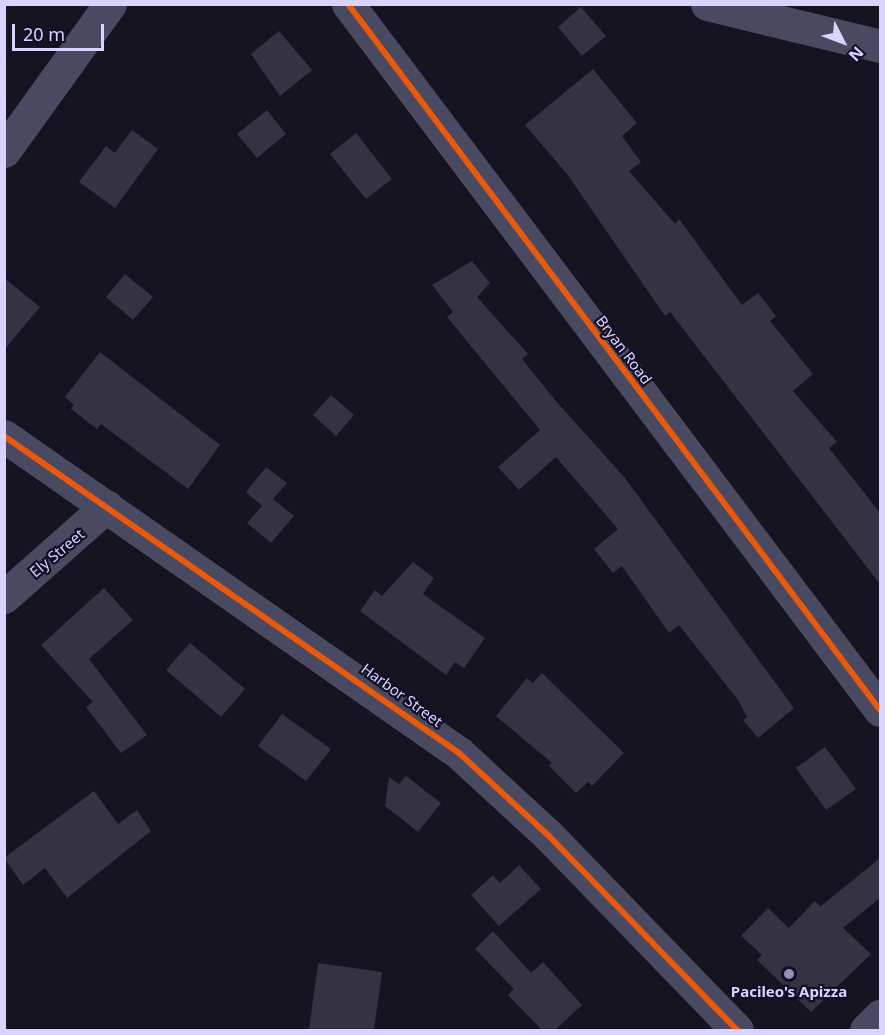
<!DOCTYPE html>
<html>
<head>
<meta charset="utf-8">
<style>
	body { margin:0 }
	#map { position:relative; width:885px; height:1035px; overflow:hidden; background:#161421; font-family:"Noto Sans",sans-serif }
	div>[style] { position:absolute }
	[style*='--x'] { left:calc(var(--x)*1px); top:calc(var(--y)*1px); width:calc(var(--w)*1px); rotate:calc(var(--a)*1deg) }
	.building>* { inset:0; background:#343243 }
	.minor>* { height:33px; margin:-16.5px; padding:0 16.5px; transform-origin:16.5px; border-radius:16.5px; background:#4a4962 }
	.cycleway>* { height:6px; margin:-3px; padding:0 3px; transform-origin:3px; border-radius:3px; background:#e8590c }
	.dots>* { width:16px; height:16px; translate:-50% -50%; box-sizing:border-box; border:3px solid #130f26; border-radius:50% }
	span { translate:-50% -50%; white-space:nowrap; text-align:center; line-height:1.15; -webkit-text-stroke:4.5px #130f26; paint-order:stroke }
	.street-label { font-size:15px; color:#d9d4ff }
	.poi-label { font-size:15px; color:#d9d4ff; font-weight:700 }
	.frame { position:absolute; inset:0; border:6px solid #d9d4ff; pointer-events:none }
	.north { position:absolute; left:813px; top:12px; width:60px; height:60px; -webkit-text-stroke:4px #130f26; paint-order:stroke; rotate:132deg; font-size:16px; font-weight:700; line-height:24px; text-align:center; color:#d9d4ff }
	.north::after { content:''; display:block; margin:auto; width:21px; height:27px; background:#d9d4ff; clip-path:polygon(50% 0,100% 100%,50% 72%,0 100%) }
	.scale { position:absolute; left:12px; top:24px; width:92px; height:27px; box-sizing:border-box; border:3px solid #d9d4ff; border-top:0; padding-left:8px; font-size:18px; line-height:21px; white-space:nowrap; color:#d9d4ff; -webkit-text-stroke:4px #130f26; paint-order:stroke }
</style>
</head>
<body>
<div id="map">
	<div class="building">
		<div style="clip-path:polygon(581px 7px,606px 36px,582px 56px,558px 27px)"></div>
		<div style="clip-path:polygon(279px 31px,312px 70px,280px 96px,251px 54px)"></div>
		<div style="clip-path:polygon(593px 69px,637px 123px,622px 136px,641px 162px,629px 171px,675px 224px,679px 219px,742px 305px,758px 293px,776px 316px,770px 321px,813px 374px,793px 391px,837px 442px,829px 448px,880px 513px,880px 584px,670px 312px,665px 316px,567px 174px,525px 125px)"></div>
		<div style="clip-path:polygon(267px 110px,286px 134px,257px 158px,237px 134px)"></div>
		<div style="clip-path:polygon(132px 130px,158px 149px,115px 208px,79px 182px,106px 146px,115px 153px)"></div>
		<div style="clip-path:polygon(356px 133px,392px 179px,366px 199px,330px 154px)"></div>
		<div style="clip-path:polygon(472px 261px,490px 283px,477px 297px,528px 354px,522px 359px,555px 400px,625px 478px,794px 708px,758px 738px,743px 720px,747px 717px,738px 700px,679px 625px,669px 633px,622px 566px,613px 573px,594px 549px,618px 529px,556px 457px,519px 490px,498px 467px,540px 430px,447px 317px,453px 312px,432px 285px)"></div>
		<div style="clip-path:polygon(125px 274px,153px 297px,133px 320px,106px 297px)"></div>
		<div style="clip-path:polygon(4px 278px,40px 307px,4px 350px)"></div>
		<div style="clip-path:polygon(100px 352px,220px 445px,188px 489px,101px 424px,97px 429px,71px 409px,74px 405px,65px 397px)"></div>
		<div style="clip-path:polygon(331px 395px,354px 415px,336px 436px,313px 415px)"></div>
		<div style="clip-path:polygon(266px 467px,287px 483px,273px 499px,294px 516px,271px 543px,247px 523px,262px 506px,246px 492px)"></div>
		<div style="clip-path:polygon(413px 562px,434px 578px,423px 594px,485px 638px,464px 668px,455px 662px,446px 675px,360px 611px,375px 590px,382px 596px)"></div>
		<div style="clip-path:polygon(104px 588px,133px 620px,89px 659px,147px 735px,121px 753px,86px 707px,93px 702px,41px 645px)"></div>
		<div style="clip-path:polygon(190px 643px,245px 689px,221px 717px,166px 670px)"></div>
		<div style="clip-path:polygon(542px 673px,624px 753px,592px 786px,588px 782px,576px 793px,549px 766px,552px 763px,496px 716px,527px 678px,533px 683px)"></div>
		<div style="clip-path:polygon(282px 714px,331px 749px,306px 781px,258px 746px)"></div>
		<div style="clip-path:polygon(825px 747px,856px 789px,826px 810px,796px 768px)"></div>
		<div style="clip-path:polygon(406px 776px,441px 803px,418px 832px,385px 806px,389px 777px,399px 784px)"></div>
		<div style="clip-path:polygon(94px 791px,118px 824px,137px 810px,151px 831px,67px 898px,45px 868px,23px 885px,4px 858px)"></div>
		<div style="clip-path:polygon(880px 858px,880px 898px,843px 928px,871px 954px,811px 1012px,757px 960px,762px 955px,741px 936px,768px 908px,789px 928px,815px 901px,821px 906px)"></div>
		<div style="clip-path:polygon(519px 865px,541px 889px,499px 926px,471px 895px,493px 875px,500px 883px)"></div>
		<div style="clip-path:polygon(493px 931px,531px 973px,543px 962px,582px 1005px,555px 1030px,542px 1030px,508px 995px,514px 989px,475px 949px)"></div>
		<div style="clip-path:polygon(318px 963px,382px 972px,374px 1030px,309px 1030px)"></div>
	</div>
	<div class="minor">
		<div style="--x:348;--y:4;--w:884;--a:53"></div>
		<div style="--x:707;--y:4;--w:178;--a:13.6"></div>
		<div style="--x:4;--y:151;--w:181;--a:-54.2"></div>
		<div style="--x:4;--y:436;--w:555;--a:34.87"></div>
		<div style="--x:459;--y:753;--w:122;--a:42.7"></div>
		<div style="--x:549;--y:836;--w:270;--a:45.9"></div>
		<div style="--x:4;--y:597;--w:137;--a:-41.5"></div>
		<div style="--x:866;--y:1030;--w:20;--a:-45"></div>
	</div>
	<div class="cycleway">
		<div style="--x:348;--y:4;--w:884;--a:53"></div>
		<div style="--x:4;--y:436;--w:555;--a:34.87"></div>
		<div style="--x:459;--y:753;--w:122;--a:42.7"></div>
		<div style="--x:549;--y:836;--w:270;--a:45.9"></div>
	</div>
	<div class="dots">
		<div style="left:789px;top:974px;background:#9591b1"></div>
	</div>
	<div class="street-label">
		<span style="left:624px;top:350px;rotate:53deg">Bryan Road</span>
		<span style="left:57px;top:553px;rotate:-40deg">Ely Street</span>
		<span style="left:402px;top:695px;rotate:36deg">Harbor Street</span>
	</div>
	<div class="poi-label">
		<span style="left:789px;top:992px">Pacileo's Apizza</span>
	</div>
	<div class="frame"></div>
	<div class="north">N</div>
	<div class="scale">20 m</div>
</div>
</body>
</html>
